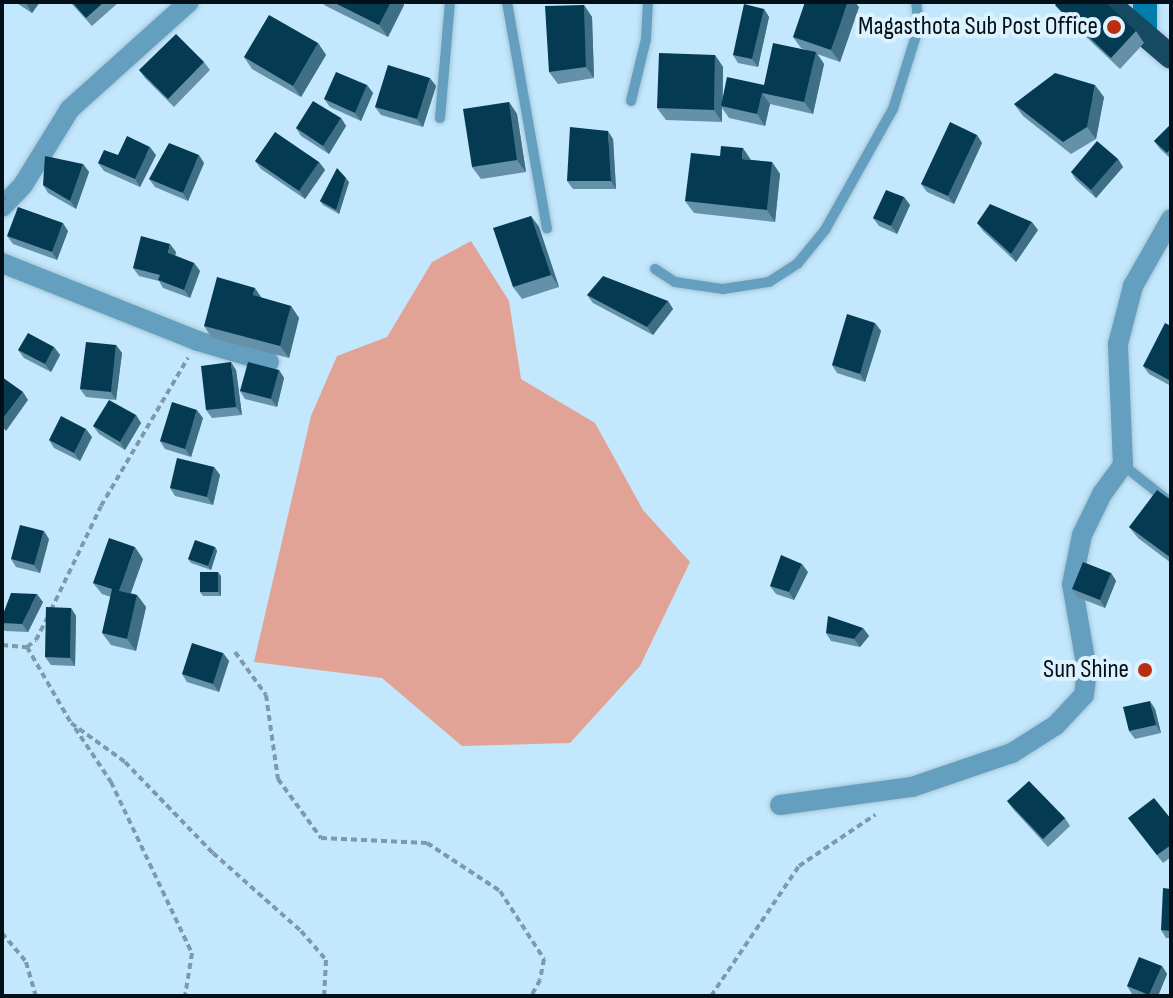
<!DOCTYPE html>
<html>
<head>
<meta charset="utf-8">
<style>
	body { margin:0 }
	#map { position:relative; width:1173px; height:998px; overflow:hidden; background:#c3e7fc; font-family:"Sofia Sans Condensed",sans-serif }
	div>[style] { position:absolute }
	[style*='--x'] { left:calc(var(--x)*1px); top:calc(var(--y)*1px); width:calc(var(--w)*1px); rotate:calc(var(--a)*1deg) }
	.green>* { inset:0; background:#e1a395 }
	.path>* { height:4px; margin-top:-2px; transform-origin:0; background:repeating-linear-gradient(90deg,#7e9aaa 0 6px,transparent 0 10px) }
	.roads { filter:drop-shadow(0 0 2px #a4c5d7) drop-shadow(0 0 2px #a4c5d7) }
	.lane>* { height:10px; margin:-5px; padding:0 5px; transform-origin:5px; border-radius:5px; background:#659fbf }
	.street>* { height:20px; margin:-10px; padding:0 10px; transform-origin:10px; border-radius:10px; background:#659fbf }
	.secondary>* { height:24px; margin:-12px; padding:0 12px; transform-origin:12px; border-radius:12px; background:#007dab }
	.highway>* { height:24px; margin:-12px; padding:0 12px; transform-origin:12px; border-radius:12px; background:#164a63 }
	.wall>* { inset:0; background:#6491a7 }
	.shaded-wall>* { inset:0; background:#3e6f85 }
	.building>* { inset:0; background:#053b52 }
	.dots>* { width:22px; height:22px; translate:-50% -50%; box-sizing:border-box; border:4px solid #ddf2ff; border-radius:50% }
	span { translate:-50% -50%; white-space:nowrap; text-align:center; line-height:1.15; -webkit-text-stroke:8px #ddf2ff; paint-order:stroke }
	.poi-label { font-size:26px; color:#041017 }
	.right { translate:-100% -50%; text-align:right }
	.frame { position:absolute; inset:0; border:4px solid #041017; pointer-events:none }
</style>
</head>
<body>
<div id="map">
	<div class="green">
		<div style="clip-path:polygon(471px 241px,509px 301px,521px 379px,595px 423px,643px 510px,690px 562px,640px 666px,570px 743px,462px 746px,382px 678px,254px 662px,311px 416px,337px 356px,387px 337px,432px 262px)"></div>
	</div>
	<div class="path">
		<div style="--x:51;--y:610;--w:115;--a:-64.3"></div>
		<div style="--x:101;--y:506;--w:172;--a:-59.6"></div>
		<div style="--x:2;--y:645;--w:25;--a:5"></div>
		<div style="--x:27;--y:647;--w:11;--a:-38"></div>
		<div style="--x:36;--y:640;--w:25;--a:-63"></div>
		<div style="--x:27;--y:647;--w:88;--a:59.9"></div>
		<div style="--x:71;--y:723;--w:67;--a:35.8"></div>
		<div style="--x:125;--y:762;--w:127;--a:46"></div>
		<div style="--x:213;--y:853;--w:118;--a:41.6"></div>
		<div style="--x:301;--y:931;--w:38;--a:49"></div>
		<div style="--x:326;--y:960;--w:36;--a:93"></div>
		<div style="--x:235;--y:652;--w:53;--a:54.2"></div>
		<div style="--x:266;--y:695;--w:85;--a:81.9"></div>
		<div style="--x:278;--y:779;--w:73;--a:53.9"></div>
		<div style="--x:321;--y:838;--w:106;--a:2.7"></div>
		<div style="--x:427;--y:843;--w:87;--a:33.3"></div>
		<div style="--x:500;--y:891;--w:81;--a:57.1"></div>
		<div style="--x:544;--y:959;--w:21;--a:101"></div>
		<div style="--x:540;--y:980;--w:18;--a:119"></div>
		<div style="--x:75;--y:728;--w:65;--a:56.3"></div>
		<div style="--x:111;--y:782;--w:189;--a:64.7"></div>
		<div style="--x:192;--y:953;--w:44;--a:99.2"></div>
		<div style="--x:2;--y:933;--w:38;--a:50"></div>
		<div style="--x:26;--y:962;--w:35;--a:74"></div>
		<div style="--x:711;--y:996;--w:157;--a:-55.9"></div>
		<div style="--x:799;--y:866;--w:92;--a:-33.9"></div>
	</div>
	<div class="roads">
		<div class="lane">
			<div style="--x:507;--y:2;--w:230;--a:80"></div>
			<div style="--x:631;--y:101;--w:64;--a:-76.4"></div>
			<div style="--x:646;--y:39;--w:37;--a:-87"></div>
			<div style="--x:440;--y:118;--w:116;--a:-85.1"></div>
			<div style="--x:655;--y:269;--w:24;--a:33"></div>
			<div style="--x:675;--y:282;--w:49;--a:8.3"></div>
			<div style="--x:723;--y:289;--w:47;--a:-8.7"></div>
			<div style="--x:769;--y:282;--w:35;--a:-33"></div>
			<div style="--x:798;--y:263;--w:43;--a:-50.7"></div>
			<div style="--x:825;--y:230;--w:139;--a:-60.7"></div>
			<div style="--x:893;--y:109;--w:87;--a:-72.6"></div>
			<div style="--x:919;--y:26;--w:24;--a:-97"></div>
			<div style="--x:1123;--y:465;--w:61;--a:38.4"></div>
		</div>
		<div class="street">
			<div style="--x:2;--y:207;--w:30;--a:-46"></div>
			<div style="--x:23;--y:185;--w:89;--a:-58.3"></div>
			<div style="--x:70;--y:109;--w:160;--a:-42"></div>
			<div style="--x:2;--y:263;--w:211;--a:21.7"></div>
			<div style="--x:198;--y:341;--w:74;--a:16.5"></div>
			<div style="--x:780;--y:805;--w:133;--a:-7.8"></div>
			<div style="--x:912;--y:787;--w:106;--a:-18.8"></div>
			<div style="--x:1012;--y:753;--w:52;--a:-32.5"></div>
			<div style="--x:1056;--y:725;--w:41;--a:-47"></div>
			<div style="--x:1084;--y:695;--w:25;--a:-83"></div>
			<div style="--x:1087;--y:670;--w:87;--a:-99.9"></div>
			<div style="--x:1072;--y:584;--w:50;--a:-78.5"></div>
			<div style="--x:1082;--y:535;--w:46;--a:-64"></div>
			<div style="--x:1102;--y:494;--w:36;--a:-54"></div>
			<div style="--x:1123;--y:465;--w:121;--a:-92.4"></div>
			<div style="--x:1118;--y:344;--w:60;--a:-75.5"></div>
			<div style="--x:1133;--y:286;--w:77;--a:-60.4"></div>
		</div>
		<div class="secondary">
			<div style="--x:1145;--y:2;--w:32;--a:90"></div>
		</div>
		<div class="highway">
			<div style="--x:1107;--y:2;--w:84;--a:40.7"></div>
		</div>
	</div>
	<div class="wall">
		<div style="clip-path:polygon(15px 2px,40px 2px,32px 13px)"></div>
		<div style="clip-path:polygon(70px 2px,119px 2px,92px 26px)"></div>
		<div style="clip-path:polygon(320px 2px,402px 2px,404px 5px,388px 37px,326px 6px)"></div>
		<div style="clip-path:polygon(584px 5px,592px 17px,594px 78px,558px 84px,549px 72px)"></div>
		<div style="clip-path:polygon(1055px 5px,1136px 31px,1144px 43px,1120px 69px,1064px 16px)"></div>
		<div style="clip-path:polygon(859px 7px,840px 62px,817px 54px,824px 64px,813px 114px,770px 104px,765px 126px,729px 118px,722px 108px,722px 122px,666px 120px,657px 108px,715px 55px,723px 67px,723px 98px,764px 85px,806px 50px,801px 48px,793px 37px)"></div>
		<div style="clip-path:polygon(764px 9px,769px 17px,758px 67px,738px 63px,733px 55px)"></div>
		<div style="clip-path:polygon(318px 43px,326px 55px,301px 97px,252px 69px,244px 57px)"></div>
		<div style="clip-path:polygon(204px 62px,210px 70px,174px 107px,145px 78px,139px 70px)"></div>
		<div style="clip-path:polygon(367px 85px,373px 93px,361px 121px,330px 107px,324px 99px)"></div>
		<div style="clip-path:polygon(436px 86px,423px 127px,381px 115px,375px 107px)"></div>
		<div style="clip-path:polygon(1104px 97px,1096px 139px,1071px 154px,1023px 116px,1014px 104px)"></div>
		<div style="clip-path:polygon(509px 102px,517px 114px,526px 172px,481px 179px,472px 167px)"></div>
		<div style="clip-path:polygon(341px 118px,346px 126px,329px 154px,301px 136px,296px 128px)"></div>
		<div style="clip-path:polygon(1171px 124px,1171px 159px,1160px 149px,1154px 141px)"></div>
		<div style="clip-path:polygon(977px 135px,982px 143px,954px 204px,927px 192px,921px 184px)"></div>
		<div style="clip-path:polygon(613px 139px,616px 189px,573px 189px,567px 181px)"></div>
		<div style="clip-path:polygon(118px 155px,156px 155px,140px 187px,104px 171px,98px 163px)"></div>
		<div style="clip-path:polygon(1118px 159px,1123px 167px,1096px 198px,1076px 180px,1071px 172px)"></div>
		<div style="clip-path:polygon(751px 160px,772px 162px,780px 174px,775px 222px,694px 213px,685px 201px)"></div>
		<div style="clip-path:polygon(255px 161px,319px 162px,325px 170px,305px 199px,261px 169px)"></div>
		<div style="clip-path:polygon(204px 163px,188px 201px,155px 187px,149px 179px)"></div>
		<div style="clip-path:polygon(83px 164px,89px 172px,76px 209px,48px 193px,43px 185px)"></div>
		<div style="clip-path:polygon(349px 182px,339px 214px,323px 205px,320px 201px)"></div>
		<div style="clip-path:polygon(2px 191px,7px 198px,2px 203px)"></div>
		<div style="clip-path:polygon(904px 197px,910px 205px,897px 234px,879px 226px,873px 218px)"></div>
		<div style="clip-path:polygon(531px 216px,539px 227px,559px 287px,522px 299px,513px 287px)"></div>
		<div style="clip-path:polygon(977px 223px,1038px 230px,1016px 262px,983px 231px)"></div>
		<div style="clip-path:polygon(68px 231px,57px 260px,13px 244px,7px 236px)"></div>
		<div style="clip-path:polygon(176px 252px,175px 255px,194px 263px,200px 271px,190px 298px,163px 288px,159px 281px,139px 276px,133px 268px)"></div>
		<div style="clip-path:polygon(587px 295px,668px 301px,673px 309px,653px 335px,593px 303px)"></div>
		<div style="clip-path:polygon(262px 298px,291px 306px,299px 318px,289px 358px,212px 338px,204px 326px)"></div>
		<div style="clip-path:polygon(875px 323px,881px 331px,865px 382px,837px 373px,832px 365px)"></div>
		<div style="clip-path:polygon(1171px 326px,1171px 386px,1149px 374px,1143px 366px)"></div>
		<div style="clip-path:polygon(116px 345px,122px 353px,116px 400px,86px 397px,80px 389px)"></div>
		<div style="clip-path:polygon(54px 347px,60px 355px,51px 372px,24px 358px,18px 350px)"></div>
		<div style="clip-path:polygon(236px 370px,242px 415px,212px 418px,206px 410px)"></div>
		<div style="clip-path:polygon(279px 370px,284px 378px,277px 407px,245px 399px,240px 391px)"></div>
		<div style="clip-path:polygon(136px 415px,141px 423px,125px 450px,99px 434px,93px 426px)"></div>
		<div style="clip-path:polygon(203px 418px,191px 457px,165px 449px,160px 441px)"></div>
		<div style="clip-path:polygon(92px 437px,80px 461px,54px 448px,49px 440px)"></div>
		<div style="clip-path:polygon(214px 467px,220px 475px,213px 505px,175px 496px,170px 488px)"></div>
		<div style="clip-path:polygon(1171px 500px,1171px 563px,1138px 538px,1129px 527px)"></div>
		<div style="clip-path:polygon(49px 539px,40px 573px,16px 567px,11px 559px)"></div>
		<div style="clip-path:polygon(215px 547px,217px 551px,211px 570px,191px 563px,188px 559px)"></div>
		<div style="clip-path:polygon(143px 559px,131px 593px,137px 595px,146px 607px,136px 651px,111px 645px,102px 633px,111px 597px,102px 594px,93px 583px)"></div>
		<div style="clip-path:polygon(808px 572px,794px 600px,776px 594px,770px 586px)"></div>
		<div style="clip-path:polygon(1111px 573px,1116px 581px,1105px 608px,1077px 597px,1072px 589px)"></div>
		<div style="clip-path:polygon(221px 576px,221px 596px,203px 596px,200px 592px)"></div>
		<div style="clip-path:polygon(43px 602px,28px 632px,5px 631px,2px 627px,2px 617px)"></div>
		<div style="clip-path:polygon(71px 608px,76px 616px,75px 666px,51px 665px,45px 657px)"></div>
		<div style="clip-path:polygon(863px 628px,869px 636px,860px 647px,831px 641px,826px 633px)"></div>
		<div style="clip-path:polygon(223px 653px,229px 661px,219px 692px,187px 682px,182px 674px)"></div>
		<div style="clip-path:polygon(1155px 709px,1161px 733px,1135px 739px,1129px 731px)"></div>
		<div style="clip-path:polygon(1007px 801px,1065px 818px,1070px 826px,1048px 847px,1013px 809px)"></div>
		<div style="clip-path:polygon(1128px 818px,1171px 819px,1171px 857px,1163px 863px)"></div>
		<div style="clip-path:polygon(1171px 889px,1171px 938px,1166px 938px,1161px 930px)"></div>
		<div style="clip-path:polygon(1162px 966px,1167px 974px,1158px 996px,1137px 996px,1132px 994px,1127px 986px)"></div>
	</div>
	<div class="shaded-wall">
		<div style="clip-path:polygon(25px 2px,40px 2px,32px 13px)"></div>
		<div style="clip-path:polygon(391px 2px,402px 2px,404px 5px,388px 37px,379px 25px)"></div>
		<div style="clip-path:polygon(848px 2px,855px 2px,859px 7px,840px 62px,831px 50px)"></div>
		<div style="clip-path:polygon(584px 5px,592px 17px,594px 78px,586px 67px)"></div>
		<div style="clip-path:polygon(764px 9px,769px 17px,758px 67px,752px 59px)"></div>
		<div style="clip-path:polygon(318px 43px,326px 55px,301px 97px,293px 86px)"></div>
		<div style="clip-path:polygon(816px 52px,824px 64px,813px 114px,804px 102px)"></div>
		<div style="clip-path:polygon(715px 55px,723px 67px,722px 106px,721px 106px,722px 108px,722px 122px,714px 110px)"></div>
		<div style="clip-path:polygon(430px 78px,436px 86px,423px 127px,417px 119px)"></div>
		<div style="clip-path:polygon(367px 85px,373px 93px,361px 121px,355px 113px)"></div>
		<div style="clip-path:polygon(1095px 85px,1104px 97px,1096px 139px,1087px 127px)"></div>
		<div style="clip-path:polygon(762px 93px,770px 104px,765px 126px,757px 114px)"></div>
		<div style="clip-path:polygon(509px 102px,517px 114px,526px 172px,517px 160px)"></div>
		<div style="clip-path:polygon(341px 118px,346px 126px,329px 154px,323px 146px)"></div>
		<div style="clip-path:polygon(608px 131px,613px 139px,616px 189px,611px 181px)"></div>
		<div style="clip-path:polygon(977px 135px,982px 143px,954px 204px,948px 196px)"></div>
		<div style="clip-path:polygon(150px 147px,156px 155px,140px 187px,135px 179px)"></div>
		<div style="clip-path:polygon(743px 148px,751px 160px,742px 159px)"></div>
		<div style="clip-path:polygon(199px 155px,204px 163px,188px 201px,183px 193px)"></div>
		<div style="clip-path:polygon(1118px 159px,1123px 167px,1096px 198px,1091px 190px)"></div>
		<div style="clip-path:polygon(319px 162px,325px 170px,305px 199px,299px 191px)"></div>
		<div style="clip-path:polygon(772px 162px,780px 174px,775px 222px,767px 210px)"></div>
		<div style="clip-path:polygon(83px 164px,89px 172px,76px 209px,70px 201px)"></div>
		<div style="clip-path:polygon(346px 178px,349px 182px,339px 214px,336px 210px)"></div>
		<div style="clip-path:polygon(904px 197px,910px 205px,897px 234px,891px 226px)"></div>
		<div style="clip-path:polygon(531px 216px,539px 227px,559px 287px,551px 275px)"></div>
		<div style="clip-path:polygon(1032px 222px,1038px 230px,1016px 262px,1011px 254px)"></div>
		<div style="clip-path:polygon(63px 223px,68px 231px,57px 260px,52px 252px)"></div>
		<div style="clip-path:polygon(170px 244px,176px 252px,174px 261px,168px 253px)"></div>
		<div style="clip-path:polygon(194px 263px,200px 271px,190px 298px,184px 290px)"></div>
		<div style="clip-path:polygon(255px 288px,263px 300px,253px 295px)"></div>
		<div style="clip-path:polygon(668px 301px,673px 309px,653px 335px,647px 327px)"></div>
		<div style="clip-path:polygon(291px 306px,299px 318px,289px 358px,280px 346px)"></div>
		<div style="clip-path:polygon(875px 323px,881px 331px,865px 382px,860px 374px)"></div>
		<div style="clip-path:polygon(116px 345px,122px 353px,116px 400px,111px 392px)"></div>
		<div style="clip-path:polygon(54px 347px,60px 355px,51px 372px,45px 364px)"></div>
		<div style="clip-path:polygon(231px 362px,236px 370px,242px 415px,236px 407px)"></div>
		<div style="clip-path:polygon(279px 370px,284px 378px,277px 407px,271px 399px)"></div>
		<div style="clip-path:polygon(23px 392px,28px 400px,6px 431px,2px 426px,2px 420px)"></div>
		<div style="clip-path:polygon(197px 410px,203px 418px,191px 457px,185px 449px)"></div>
		<div style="clip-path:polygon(136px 415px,141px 423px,125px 450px,120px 442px)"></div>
		<div style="clip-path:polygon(86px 429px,92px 437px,80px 461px,74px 453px)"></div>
		<div style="clip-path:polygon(214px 467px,220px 475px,213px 505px,207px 497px)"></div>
		<div style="clip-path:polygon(44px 531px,49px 539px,40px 573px,34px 565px)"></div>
		<div style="clip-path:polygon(135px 547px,143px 559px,127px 603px,119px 591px)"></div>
		<div style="clip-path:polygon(215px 547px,217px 551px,211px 570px,208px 566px)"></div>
		<div style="clip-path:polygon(802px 564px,808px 572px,794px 600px,789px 592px)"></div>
		<div style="clip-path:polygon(218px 572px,221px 576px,221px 596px,218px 592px)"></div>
		<div style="clip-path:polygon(1111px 573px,1116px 581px,1105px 608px,1100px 600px)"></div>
		<div style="clip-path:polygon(37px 594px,43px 602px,28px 632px,22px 624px)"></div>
		<div style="clip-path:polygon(137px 595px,146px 607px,136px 651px,127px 639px)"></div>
		<div style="clip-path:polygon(71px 608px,76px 616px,75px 666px,70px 658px)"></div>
		<div style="clip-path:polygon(863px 628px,869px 636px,860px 647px,854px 639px)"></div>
		<div style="clip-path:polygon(223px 653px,229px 661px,219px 692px,213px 684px)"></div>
		<div style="clip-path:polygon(1150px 701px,1155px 709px,1161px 733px,1156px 725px)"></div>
		<div style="clip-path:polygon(1162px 966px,1167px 974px,1158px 996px,1149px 996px)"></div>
	</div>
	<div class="building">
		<div style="clip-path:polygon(72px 2px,104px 2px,86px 18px)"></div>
		<div style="clip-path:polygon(333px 2px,391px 2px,379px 25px)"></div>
		<div style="clip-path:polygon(805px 2px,848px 2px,831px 50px,793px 37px)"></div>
		<div style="clip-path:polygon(1058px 2px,1105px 2px,1136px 31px,1111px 58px,1055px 5px)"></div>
		<div style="clip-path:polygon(744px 4px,764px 9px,752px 59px,733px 55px)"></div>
		<div style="clip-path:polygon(584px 5px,586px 67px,549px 72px,545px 6px)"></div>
		<div style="clip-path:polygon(269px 15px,318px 43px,293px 86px,244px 57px)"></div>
		<div style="clip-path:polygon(176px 34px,204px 62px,168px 99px,139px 70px)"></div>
		<div style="clip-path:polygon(773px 43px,816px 52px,804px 102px,762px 93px,757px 114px,721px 106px,727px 77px,764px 85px)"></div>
		<div style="clip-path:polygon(659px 53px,715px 55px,714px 110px,657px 108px)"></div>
		<div style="clip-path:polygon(388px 65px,430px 78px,417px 119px,375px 107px)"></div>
		<div style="clip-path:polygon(336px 72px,367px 85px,355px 113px,324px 99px)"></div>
		<div style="clip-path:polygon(1055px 73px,1095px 85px,1087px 127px,1063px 142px,1014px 104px)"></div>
		<div style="clip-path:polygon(313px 101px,341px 118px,323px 146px,296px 128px)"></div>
		<div style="clip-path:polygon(509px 102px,517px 160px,472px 167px,463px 109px)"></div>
		<div style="clip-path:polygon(950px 122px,977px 135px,948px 196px,921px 184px)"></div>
		<div style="clip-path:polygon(1171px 124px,1171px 148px,1167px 153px,1154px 141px)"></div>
		<div style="clip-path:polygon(570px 127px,608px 131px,611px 181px,567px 181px)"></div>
		<div style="clip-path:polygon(275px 132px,319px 162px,299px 191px,255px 161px)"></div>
		<div style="clip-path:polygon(127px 136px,150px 147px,135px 179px,98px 163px,104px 150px,118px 155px)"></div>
		<div style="clip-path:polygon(1097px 141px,1118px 159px,1091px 190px,1071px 172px)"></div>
		<div style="clip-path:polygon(169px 143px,199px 155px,183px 193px,149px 179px)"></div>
		<div style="clip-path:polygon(721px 146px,743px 148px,742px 159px,772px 162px,767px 210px,685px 201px,691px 153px,720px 156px)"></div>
		<div style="clip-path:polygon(45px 156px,83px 164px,70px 201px,43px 185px)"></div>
		<div style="clip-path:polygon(337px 168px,346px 178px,336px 210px,320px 201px)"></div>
		<div style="clip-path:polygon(886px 190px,904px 197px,891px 226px,873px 218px)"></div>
		<div style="clip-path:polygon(990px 204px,1032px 222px,1011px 254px,977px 223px)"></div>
		<div style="clip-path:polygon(18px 207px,63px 223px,52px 252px,7px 236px)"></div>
		<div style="clip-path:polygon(531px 216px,551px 275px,513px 287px,493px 228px)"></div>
		<div style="clip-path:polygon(141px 236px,170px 244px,168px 253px,194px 263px,184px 290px,158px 280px,160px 275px,133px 268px)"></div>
		<div style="clip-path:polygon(603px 276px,668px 301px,647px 327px,587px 295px)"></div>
		<div style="clip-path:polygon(217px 277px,255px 288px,253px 295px,291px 306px,280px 346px,204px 326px)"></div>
		<div style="clip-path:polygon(847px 314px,875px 323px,860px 374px,832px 365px)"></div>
		<div style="clip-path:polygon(1165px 323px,1171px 326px,1171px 381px,1143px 366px)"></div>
		<div style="clip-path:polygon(28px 333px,54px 347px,45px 364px,18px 350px)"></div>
		<div style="clip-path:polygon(86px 342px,116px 345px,111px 392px,80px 389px)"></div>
		<div style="clip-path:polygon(231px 362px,236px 407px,206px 410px,201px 366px)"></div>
		<div style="clip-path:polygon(248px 362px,279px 370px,271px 399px,240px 391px)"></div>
		<div style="clip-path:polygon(2px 377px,23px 392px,2px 420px)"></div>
		<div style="clip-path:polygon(109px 400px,136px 415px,120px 442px,93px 426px)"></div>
		<div style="clip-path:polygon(172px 402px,197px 410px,185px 449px,160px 441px)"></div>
		<div style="clip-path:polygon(61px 416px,86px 429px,74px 453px,49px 440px)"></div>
		<div style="clip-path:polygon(177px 458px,214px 467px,207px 497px,170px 488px)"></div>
		<div style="clip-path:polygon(1157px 490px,1171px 500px,1171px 558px,1129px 527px)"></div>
		<div style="clip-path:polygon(20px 525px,44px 531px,34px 565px,11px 559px)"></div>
		<div style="clip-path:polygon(109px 538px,135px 547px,119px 591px,137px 595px,127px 639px,102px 633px,112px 589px,93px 583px)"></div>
		<div style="clip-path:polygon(195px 540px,215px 547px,208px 566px,188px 559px)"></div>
		<div style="clip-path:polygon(781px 555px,802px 564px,789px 592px,770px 586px)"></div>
		<div style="clip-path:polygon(1083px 562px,1111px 573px,1100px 600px,1072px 589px)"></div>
		<div style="clip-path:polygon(200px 572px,218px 572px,218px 592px,200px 592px)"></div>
		<div style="clip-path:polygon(11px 593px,37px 594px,22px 624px,2px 623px,2px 617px)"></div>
		<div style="clip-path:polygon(46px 607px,71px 608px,70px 658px,45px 657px)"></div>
		<div style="clip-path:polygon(828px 616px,863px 628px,854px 639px,826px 633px)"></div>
		<div style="clip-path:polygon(192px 643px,223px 653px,213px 684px,182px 674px)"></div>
		<div style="clip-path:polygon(1150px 701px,1156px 725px,1129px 731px,1123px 707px)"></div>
		<div style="clip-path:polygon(1029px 781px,1065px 818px,1043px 839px,1007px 801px)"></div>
		<div style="clip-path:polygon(1154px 798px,1171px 819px,1171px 845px,1157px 855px,1128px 818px)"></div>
		<div style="clip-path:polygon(1163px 888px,1171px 889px,1171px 931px,1161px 930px)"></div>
		<div style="clip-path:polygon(1139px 957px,1162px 966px,1149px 995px,1127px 986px)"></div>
	</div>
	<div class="dots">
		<div style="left:1114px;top:27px;background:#b92e0e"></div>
		<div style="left:1145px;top:670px;background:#b92e0e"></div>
	</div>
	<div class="poi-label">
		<span class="right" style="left:1098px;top:27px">Magasthota Sub Post Office</span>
		<span class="right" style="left:1129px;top:670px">Sun Shine</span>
	</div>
	<div class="frame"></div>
</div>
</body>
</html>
